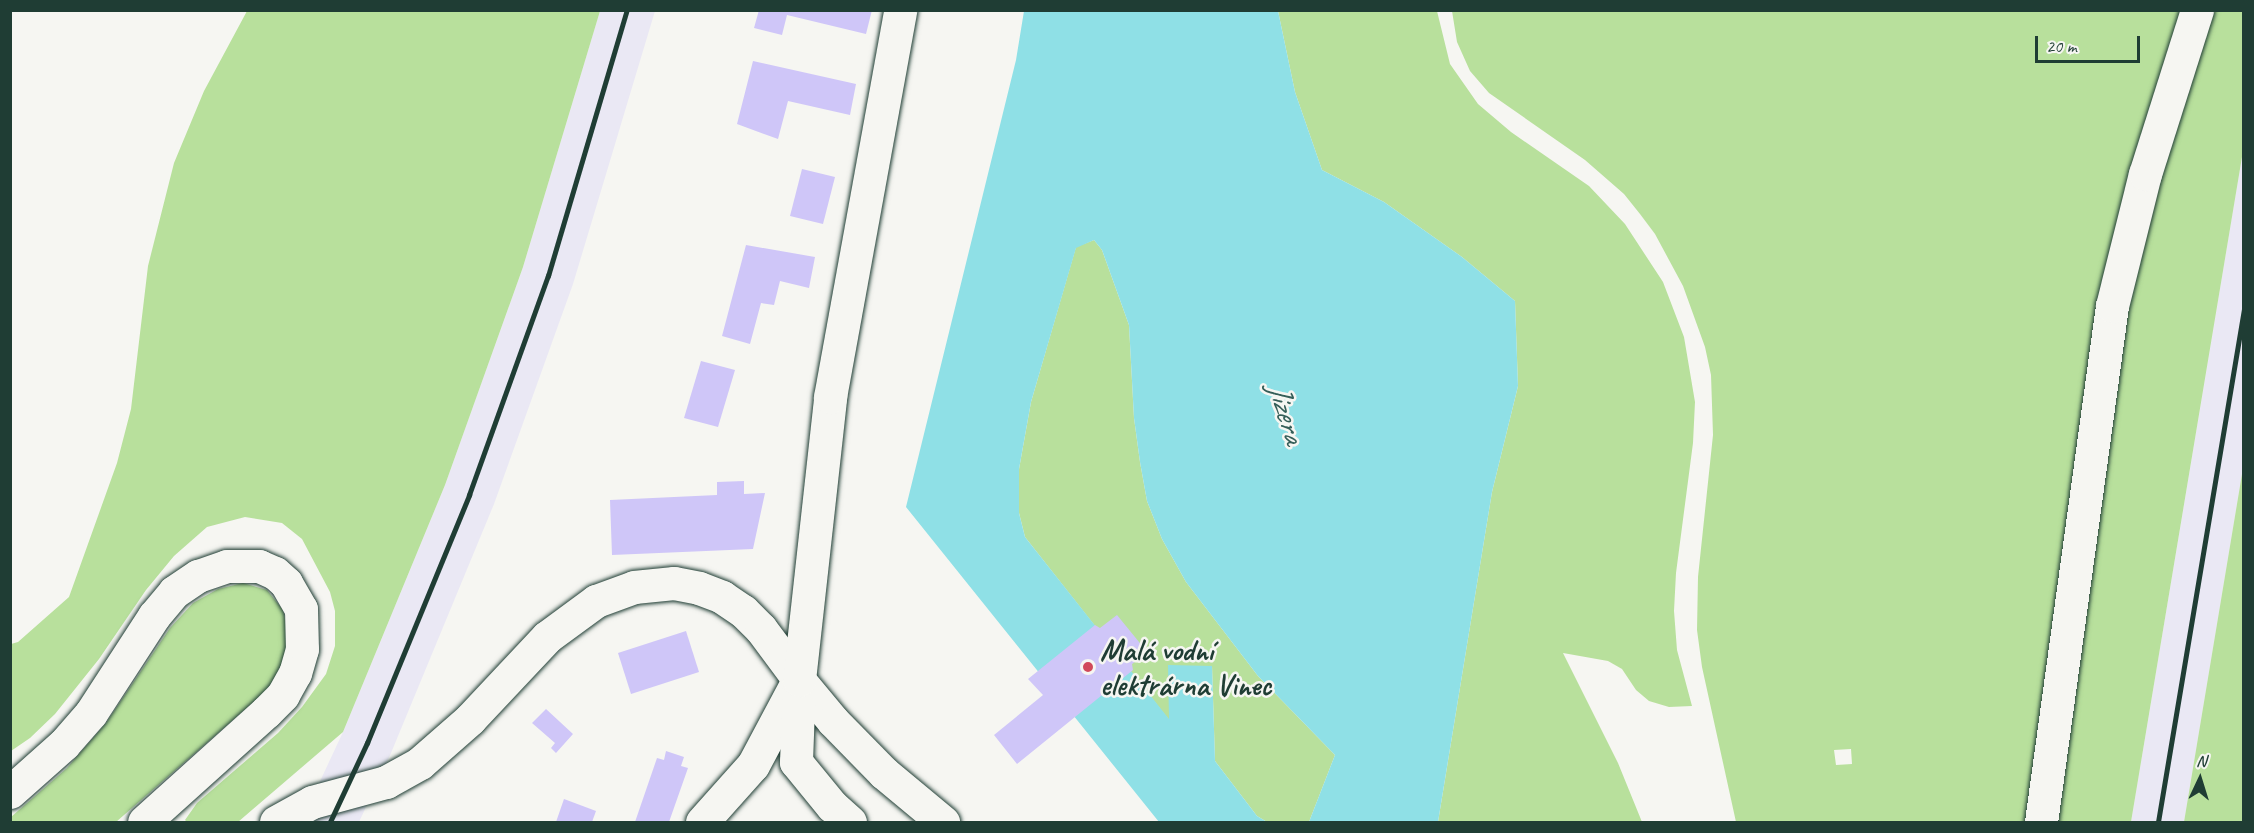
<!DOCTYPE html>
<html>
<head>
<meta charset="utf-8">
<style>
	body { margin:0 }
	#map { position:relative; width:2254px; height:833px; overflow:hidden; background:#f6f6f2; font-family:Caveat,sans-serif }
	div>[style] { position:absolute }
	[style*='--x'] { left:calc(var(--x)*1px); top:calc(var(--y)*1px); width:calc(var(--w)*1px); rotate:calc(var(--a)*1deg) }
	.built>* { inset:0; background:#eae8f4 }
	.green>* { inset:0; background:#b8e09c }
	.water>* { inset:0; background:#8fe0e6 }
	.building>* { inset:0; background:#cfc6f8 }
	.roads { filter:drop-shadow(0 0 2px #1f3d34) drop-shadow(0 0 2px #1f3d34) }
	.minor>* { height:33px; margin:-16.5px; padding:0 16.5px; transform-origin:16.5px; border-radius:16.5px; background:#f6f6f2 }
	.rail>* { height:4.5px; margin:-2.25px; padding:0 2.25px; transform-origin:2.25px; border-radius:2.25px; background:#1f3d34 }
	.dots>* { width:16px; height:16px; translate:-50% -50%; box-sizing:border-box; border:3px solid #f6f6f2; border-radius:50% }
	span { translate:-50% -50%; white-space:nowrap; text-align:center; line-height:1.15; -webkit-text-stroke:5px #f6f6f2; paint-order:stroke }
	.poi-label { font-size:30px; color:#1f3d34; font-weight:700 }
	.left { translate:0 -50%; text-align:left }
	.water-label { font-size:32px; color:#355e58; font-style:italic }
	.frame { position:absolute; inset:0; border:12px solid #1f3d34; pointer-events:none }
	.north { position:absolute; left:2170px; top:749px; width:60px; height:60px; -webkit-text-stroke:4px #f6f6f2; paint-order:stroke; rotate:4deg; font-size:16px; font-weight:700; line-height:24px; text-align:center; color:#1f3d34 }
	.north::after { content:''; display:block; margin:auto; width:21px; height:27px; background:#1f3d34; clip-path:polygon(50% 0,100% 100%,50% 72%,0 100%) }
	.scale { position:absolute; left:2035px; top:36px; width:105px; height:27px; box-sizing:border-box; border:3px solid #1f3d34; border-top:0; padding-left:8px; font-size:18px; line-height:21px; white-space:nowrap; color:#1f3d34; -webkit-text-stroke:4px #f6f6f2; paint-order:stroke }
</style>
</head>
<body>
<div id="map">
	<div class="built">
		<div style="clip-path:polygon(600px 11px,655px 11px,573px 284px,494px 504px,391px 753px,359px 822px,301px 822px,343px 732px,445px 485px,523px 267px)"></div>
		<div style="clip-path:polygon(2243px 151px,2243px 468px,2184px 822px,2131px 822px)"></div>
	</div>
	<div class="green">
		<div style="clip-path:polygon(247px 11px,600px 11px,523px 267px,445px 485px,343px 732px,238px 822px,187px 822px,185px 820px,197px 803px,278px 733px,302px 707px,326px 674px,335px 646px,335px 611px,330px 592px,302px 539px,282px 523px,245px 517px,207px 527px,174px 556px,146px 590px,99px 659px,55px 714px,30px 738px,11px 751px,11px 644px,18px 642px,69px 597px,117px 463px,131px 409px,148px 266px,174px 163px,204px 91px)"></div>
		<div style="clip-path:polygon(1278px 11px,1437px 11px,1450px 64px,1478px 104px,1511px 132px,1589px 186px,1625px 224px,1663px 282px,1684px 337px,1695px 402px,1693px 443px,1676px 573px,1674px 611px,1677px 650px,1692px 706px,1669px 707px,1649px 701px,1636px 690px,1622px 669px,1608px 661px,1563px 653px,1618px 763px,1642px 822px,1438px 822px,1492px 492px,1518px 386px,1515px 301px,1462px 257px,1384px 202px,1322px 170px,1295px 92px)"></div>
		<div style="clip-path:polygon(evenodd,1452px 11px,2243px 11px,2243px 151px,2131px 822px,1736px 822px,1702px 667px,1697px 630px,1698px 577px,1713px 435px,1711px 375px,1705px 347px,1683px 286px,1655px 234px,1640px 214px,1624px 194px,1585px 160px,1489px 93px,1470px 71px,1457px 42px,1452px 11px,1851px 749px,1852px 764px,1836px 765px,1834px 750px,1851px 749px)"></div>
		<div style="clip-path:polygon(1094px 240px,1102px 250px,1129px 325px,1134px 418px,1140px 462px,1147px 501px,1162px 539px,1186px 582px,1258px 676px,1335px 755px,1309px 822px,1267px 822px,1257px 816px,1215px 761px,1212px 666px,1169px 720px,1025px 537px,1019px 513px,1019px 469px,1031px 402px,1076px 247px)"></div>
		<div style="clip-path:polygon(2243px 468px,2243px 822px,2184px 822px)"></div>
		<div style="clip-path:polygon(243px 583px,267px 590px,283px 610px,288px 635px,282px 668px,265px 692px,116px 822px,11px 822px,11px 817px,67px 768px,106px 723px,170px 628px,193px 603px,218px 589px)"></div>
	</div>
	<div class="water">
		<div style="clip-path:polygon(1024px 11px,1278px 11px,1295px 92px,1322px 170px,1384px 202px,1462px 257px,1515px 301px,1518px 386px,1492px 492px,1438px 822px,1309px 822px,1335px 755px,1258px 676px,1186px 582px,1162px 539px,1147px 501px,1140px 462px,1134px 418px,1129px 325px,1102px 250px,1094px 240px,1076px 248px,1031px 402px,1019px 469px,1019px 513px,1025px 537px,1169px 719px,1168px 665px,1212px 666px,1215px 761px,1257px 816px,1267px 822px,1159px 822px,906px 507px,1016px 60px)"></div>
	</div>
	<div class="building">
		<div style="clip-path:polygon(759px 10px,872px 10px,866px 34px,787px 15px,782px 35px,754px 28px)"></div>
		<div style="clip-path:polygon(753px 61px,856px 84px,850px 115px,788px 101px,778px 139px,737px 124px)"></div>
		<div style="clip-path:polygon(802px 169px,835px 177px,823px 224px,790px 216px)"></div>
		<div style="clip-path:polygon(746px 245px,815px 257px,809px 288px,780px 281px,774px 305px,761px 303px,750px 344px,722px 336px)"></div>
		<div style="clip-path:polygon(701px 361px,735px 370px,718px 427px,684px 418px)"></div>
		<div style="clip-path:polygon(744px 481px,744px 494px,765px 493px,753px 549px,612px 555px,610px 500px,717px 495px,717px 482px)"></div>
		<div style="clip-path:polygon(1117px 615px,1148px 653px,1132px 664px,1133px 670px,1017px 764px,994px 735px,1043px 695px,1028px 679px,1095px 625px,1100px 628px)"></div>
		<div style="clip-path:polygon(686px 631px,699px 672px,631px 694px,618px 653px)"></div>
		<div style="clip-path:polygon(546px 709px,573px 734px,556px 753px,551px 748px,555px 743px,532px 723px)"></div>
		<div style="clip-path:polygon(666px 751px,684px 757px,681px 766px,688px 768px,669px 822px,635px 822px,657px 758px,664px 760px)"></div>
		<div style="clip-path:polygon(564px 799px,596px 811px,592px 822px,556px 822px)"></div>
	</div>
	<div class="roads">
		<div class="minor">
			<div style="--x:10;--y:792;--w:72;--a:-41.6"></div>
			<div style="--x:64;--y:744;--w:41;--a:-48.9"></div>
			<div style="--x:91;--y:713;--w:116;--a:-57"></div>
			<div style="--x:154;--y:616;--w:31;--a:-50"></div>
			<div style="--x:174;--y:592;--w:29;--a:-34"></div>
			<div style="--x:198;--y:576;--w:31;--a:-19"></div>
			<div style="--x:227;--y:566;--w:32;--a:0"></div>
			<div style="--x:259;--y:566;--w:17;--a:24"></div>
			<div style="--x:275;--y:573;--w:15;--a:42"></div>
			<div style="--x:286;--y:583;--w:30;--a:60"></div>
			<div style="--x:301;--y:609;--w:40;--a:88.6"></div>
			<div style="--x:302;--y:649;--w:25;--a:106"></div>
			<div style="--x:295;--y:673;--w:25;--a:119"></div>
			<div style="--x:283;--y:695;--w:24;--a:135"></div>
			<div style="--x:266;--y:712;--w:164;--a:138"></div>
			<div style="--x:276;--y:822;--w:41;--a:-29.1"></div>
			<div style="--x:312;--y:802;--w:77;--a:-15.1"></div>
			<div style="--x:386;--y:782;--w:39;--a:-29"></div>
			<div style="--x:420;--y:763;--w:67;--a:-41.3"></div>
			<div style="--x:470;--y:719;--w:112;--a:-46.8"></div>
			<div style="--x:547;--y:637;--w:61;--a:-36.3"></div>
			<div style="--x:596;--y:601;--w:40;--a:-20.2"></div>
			<div style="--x:634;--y:587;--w:40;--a:-5.7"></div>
			<div style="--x:674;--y:583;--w:25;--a:11"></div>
			<div style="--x:699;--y:588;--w:25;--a:21"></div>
			<div style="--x:722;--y:597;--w:25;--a:34"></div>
			<div style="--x:743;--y:611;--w:25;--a:45"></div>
			<div style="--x:761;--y:629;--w:64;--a:53.3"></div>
			<div style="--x:799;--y:680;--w:53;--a:50.3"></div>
			<div style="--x:833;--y:721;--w:73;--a:45.6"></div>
			<div style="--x:884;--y:773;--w:77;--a:39.7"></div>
			<div style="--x:702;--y:822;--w:76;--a:-48.2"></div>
			<div style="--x:753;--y:765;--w:89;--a:-62"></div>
			<div style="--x:850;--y:822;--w:24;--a:-138"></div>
			<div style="--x:832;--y:806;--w:57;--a:-129.3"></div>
			<div style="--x:796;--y:762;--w:82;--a:-87.9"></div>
			<div style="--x:799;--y:680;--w:285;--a:-83.7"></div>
			<div style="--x:830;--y:397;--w:393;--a:-79.7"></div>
			<div style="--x:2041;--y:822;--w:521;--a:-82.17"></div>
			<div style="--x:2112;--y:306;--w:136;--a:-76"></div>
			<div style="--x:2145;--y:174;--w:172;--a:-72.4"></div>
		</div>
	</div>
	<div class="rail">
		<div style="--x:330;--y:822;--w:87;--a:-64.9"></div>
		<div style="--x:367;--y:743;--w:268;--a:-67.6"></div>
		<div style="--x:469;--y:495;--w:233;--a:-70.2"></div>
		<div style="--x:548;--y:276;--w:277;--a:-73.5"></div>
		<div style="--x:2158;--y:822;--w:520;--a:-80.48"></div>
	</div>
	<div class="dots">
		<div style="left:1088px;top:667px;background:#d1495b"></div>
	</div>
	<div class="poi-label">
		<span class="left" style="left:1100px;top:667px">Malá vodní<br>elektrárna Vinec</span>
	</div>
	<div class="water-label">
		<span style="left:1286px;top:413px;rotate:73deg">Jizera</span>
	</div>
	<div class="frame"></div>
	<div class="north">N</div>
	<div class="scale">20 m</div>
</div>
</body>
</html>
